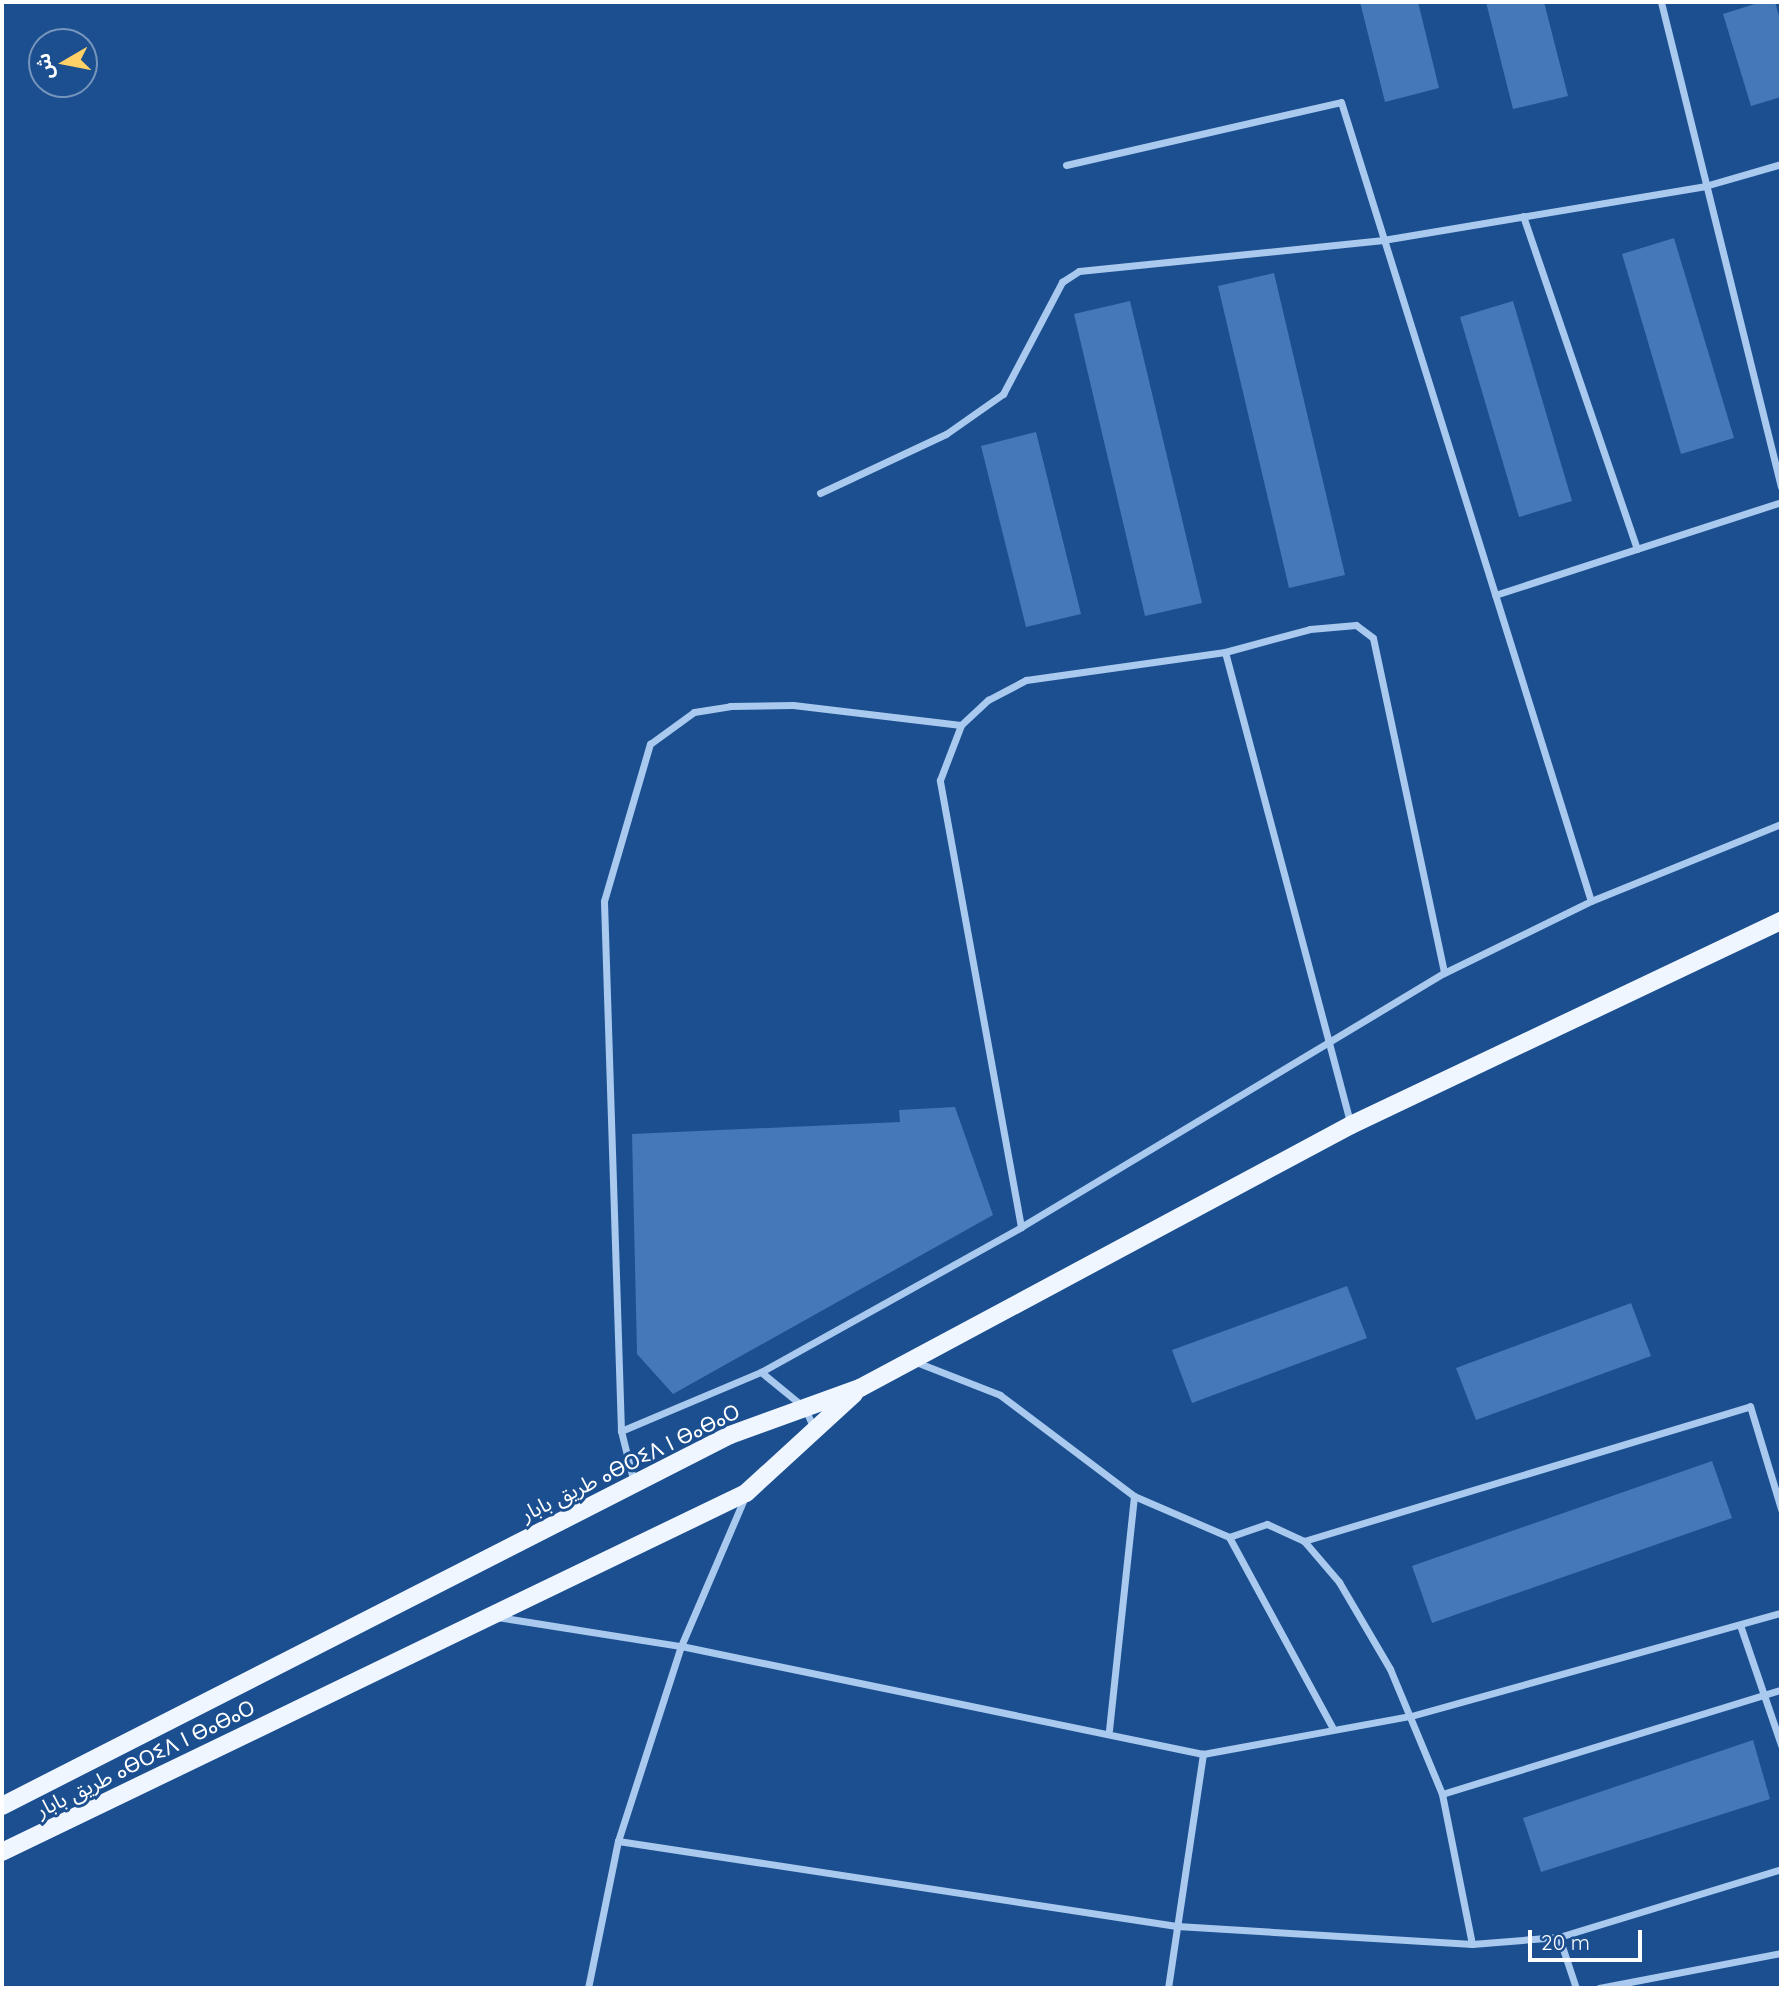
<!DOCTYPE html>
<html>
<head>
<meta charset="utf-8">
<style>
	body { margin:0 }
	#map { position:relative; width:1783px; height:1990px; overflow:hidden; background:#1b4f8f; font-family:Quicksand,"Noto Sans Arabic","Noto Sans Tifinagh",sans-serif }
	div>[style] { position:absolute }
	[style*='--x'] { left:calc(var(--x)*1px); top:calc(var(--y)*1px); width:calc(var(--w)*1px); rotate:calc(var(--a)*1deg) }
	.building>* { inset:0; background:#4478b7 }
	.minor>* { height:7px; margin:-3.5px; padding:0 3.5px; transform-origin:3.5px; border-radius:3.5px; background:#a9c9ee }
	.primary>* { height:18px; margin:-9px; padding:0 9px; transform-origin:9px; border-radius:9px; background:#f0f6ff }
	span { translate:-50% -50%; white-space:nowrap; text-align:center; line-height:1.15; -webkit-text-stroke:6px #1b4f8f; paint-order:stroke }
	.street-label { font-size:21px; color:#fff }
	.frame { position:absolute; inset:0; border:4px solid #fff; pointer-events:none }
	.north { position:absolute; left:28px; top:28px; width:70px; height:70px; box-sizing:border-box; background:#1b4f8f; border:2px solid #7695bc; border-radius:50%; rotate:260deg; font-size:19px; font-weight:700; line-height:28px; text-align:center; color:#fff }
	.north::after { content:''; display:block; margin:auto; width:24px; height:32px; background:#ffd166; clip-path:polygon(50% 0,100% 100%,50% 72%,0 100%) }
	.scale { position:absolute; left:1528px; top:1930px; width:114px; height:32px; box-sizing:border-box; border:4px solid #fff; border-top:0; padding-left:9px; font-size:21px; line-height:24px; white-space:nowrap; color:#fff; -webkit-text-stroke:5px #1b4f8f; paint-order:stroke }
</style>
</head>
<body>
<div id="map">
	<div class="building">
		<div style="clip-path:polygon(1360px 2px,1418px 2px,1439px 88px,1385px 102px)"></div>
		<div style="clip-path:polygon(1486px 2px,1544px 2px,1568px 96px,1513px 109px)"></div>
		<div style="clip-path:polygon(1761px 2px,1775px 2px,1781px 23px,1781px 97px,1751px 106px,1723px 14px)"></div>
		<div style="clip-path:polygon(1674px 238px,1734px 438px,1681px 454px,1622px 254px)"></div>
		<div style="clip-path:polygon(1274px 273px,1345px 575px,1289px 588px,1218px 286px)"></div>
		<div style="clip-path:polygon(1130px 301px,1202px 603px,1145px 616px,1074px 314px)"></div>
		<div style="clip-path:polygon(1513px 301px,1572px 501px,1519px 517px,1460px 317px)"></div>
		<div style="clip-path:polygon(1036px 432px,1081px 614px,1026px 627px,981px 446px)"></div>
		<div style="clip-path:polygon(955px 1107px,993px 1215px,673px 1394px,637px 1354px,632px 1134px,900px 1122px,899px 1110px)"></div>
		<div style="clip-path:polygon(1347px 1286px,1367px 1338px,1192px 1403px,1172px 1350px)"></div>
		<div style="clip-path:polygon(1631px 1303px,1651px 1356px,1476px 1420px,1456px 1368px)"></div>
		<div style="clip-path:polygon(1712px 1461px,1732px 1518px,1432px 1623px,1412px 1566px)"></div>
		<div style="clip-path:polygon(1753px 1740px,1770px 1799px,1541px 1872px,1523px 1818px)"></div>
	</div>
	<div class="minor">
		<div style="--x:1661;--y:2;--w:499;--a:76.1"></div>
		<div style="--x:1066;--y:165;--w:282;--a:-12.9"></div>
		<div style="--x:1341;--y:102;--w:837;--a:72.63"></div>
		<div style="--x:1523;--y:216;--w:352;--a:71.1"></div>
		<div style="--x:820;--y:493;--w:139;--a:-25.1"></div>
		<div style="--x:946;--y:434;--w:70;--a:-35.1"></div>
		<div style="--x:1003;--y:394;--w:127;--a:-62.2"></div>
		<div style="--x:1062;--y:282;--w:20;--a:-33"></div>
		<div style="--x:1079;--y:271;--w:306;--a:-5.8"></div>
		<div style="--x:1383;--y:240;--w:326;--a:-9.5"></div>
		<div style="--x:1705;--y:186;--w:79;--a:-16.1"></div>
		<div style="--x:1495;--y:595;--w:301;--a:-18"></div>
		<div style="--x:1225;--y:652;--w:489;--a:75.1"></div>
		<div style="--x:1021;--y:1227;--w:454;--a:-100.3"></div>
		<div style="--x:940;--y:780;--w:59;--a:-69.1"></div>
		<div style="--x:961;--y:725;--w:37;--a:-43"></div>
		<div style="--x:988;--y:700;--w:43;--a:-27.8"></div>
		<div style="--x:1026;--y:680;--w:201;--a:-8"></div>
		<div style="--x:1225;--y:652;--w:88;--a:-15.1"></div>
		<div style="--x:1310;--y:629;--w:46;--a:-5"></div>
		<div style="--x:1356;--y:625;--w:21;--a:37"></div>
		<div style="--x:1373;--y:638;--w:342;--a:78"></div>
		<div style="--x:1444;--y:973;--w:164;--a:-26.1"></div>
		<div style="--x:1591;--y:901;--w:205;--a:-22.1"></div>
		<div style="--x:916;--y:1362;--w:90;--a:21.4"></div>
		<div style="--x:1000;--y:1395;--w:168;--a:37"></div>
		<div style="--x:1134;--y:1496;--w:103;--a:23.3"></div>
		<div style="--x:1229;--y:1537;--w:216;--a:61.5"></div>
		<div style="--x:761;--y:1372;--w:57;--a:39.3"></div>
		<div style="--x:805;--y:1408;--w:23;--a:67"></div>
		<div style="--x:621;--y:1431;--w:152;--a:-22.9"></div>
		<div style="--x:761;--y:1372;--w:298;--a:-29.1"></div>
		<div style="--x:1021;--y:1227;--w:493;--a:-31"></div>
		<div style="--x:634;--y:1483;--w:54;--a:-104"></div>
		<div style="--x:621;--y:1431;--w:530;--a:-91.84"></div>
		<div style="--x:604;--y:901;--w:164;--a:-73.7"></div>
		<div style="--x:650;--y:744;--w:54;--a:-36"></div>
		<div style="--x:694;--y:712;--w:36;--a:-9"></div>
		<div style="--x:730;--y:706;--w:63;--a:-0.9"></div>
		<div style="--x:793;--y:705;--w:169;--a:6.8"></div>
		<div style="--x:1229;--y:1537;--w:40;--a:-18.9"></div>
		<div style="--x:1267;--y:1524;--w:41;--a:24.7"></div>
		<div style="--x:1304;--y:1541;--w:54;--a:49.5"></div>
		<div style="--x:1339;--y:1582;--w:101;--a:59.6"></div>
		<div style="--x:1390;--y:1669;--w:135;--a:67.4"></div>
		<div style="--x:1442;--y:1794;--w:153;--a:78.7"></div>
		<div style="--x:1472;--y:1944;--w:87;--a:-4.6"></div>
		<div style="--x:1559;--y:1937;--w:232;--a:-17"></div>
		<div style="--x:1304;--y:1541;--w:466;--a:-16.8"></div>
		<div style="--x:1750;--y:1406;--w:108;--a:73.2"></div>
		<div style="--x:497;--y:1617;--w:186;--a:9"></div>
		<div style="--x:681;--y:1646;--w:533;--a:11.69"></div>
		<div style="--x:1203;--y:1754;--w:211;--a:-10.4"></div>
		<div style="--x:1411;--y:1716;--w:384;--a:-15.6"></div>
		<div style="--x:1740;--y:1625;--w:127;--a:71.1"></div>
		<div style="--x:1109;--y:1730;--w:235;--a:-83.9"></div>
		<div style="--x:1442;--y:1794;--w:355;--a:-17.1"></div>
		<div style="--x:618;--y:1841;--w:565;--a:8.65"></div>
		<div style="--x:1177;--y:1926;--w:296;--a:3.5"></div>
		<div style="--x:1559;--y:1937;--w:54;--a:71.6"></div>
		<div style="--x:588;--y:1988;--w:150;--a:-78.5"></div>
		<div style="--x:618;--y:1841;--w:205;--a:-72.1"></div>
		<div style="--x:681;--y:1646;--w:162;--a:-66.8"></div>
		<div style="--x:1168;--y:1988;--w:237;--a:-81.5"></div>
		<div style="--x:1599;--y:1988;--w:185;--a:-10.9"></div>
	</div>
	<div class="primary">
		<div style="--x:2;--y:1806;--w:817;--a:-27"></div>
		<div style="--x:730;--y:1435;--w:138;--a:-19.9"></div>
		<div style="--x:860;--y:1388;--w:557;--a:-28.18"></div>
		<div style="--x:1351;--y:1125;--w:476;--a:-25.4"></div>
		<div style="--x:2;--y:1852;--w:826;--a:-25.76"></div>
		<div style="--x:746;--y:1493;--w:147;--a:-42.5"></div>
	</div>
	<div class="street-label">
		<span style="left:630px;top:1462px;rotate:-26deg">طريق بابار ⴰⴱⵔⵉⴷ ⵏ ⴱⴰⴱⴰⵔ</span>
		<span style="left:145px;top:1758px;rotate:-26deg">طريق بابار ⴰⴱⵔⵉⴷ ⵏ ⴱⴰⴱⴰⵔ</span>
	</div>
	<div class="frame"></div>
	<div class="north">ش</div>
	<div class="scale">20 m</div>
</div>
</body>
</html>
